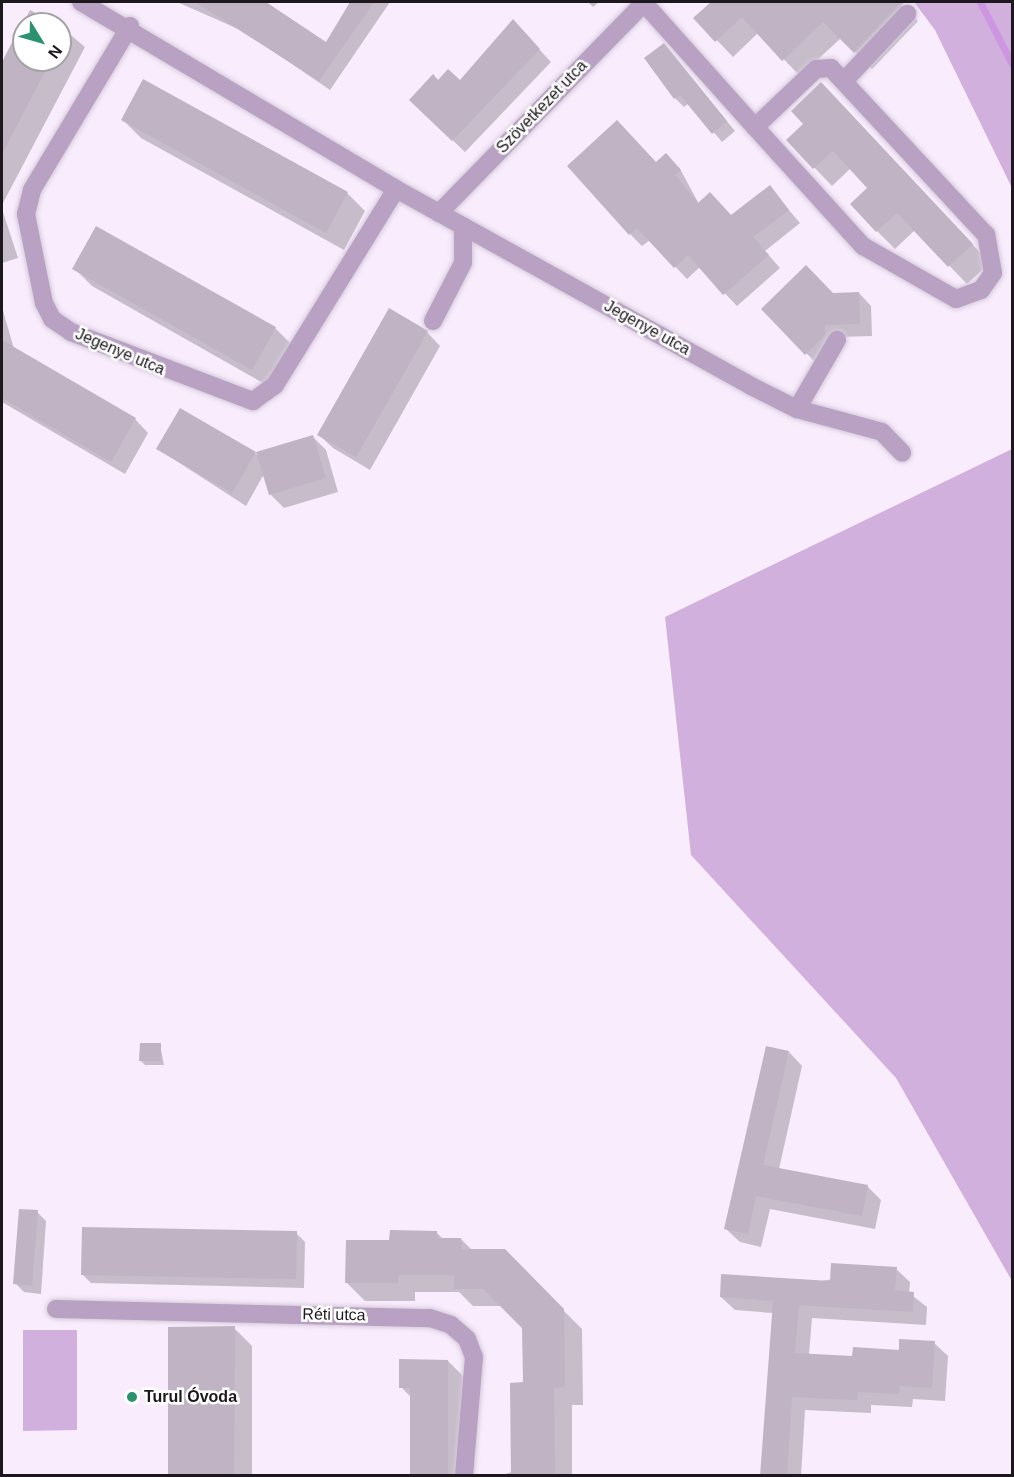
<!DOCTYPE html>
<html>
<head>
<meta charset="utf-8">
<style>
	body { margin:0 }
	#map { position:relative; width:1014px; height:1477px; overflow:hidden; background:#f8ecfd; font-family:Arial,sans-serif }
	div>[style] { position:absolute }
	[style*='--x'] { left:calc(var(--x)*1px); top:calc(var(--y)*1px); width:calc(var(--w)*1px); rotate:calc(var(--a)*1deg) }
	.green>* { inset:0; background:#d1b0de }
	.shadow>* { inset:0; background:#0003 }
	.stream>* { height:7px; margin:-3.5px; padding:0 3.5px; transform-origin:3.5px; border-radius:3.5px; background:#cc96e1 }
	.building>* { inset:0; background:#bfb3c4 }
	.roads { filter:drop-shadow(0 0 2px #d5cad9) drop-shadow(0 0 2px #d5cad9) }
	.minor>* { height:18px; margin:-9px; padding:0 9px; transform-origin:9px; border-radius:9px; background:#b8a1c2 }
	.dots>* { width:16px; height:16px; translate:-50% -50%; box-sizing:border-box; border:3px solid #fff; border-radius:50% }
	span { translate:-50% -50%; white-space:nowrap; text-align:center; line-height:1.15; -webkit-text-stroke:5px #fff; paint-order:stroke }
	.street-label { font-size:16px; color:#1d181e }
	.poi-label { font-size:16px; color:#1d181e; font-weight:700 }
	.left { translate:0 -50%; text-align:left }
	.frame { position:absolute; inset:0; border:3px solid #1d181e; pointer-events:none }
	.north { position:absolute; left:12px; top:12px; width:60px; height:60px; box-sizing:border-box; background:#fff; border:2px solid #a5a3a5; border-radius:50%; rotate:127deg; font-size:16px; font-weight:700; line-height:24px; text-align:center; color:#1d181e }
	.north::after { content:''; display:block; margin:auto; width:21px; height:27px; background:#2b9270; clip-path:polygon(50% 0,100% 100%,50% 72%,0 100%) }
</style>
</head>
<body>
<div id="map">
	<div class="green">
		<div style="clip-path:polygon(914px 2px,1012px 2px,1012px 188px,935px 30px)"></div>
		<div style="clip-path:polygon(1012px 449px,1012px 1281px,896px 1078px,691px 855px,665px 617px)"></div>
		<div style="clip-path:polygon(23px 1330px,77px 1330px,77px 1430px,23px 1431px)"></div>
	</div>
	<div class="shadow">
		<div style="clip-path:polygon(177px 2px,264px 2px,326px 44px,352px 2px,390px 2px,330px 90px,245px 32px)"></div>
		<div style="clip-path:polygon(588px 2px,599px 2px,593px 7px)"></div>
		<div style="clip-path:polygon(713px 2px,777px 2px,784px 9px,792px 2px,898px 2px,918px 21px,872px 69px,841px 38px,800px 76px,758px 33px,733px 57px,696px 18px)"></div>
		<div style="clip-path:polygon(30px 10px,57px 24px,24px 24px,24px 60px,60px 60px,60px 26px,85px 47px,3px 203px,2px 65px)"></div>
		<div style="clip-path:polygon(513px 21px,551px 62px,465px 152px,423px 112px,438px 82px,460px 82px)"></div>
		<div style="clip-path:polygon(664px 45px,735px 131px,722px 142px,689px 103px,684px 107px,675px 98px)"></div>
		<div style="clip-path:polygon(839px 102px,990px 263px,967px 284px,915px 230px,895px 249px,877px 231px,870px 188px,851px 168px,832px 186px,788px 140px)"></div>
		<div style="clip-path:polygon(123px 120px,347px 193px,365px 211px,344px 250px,141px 138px)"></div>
		<div style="clip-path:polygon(656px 163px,679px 167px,699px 204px,731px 216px,769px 187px,800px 223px,765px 251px,780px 268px,737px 306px,700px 267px,687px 279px,650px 240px,642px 246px,630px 234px)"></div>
		<div style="clip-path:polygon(2px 209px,18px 258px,2px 263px)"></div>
		<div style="clip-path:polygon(74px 268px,275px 328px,293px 346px,270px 387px,92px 286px)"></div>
		<div style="clip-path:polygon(859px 293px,871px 306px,872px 336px,837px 337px,819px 366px,763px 309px)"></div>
		<div style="clip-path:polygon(2px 307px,14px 349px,135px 419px,148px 433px,125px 474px,2px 402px)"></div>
		<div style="clip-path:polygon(427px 332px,440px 346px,370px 470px,333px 448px,319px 435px)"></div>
		<div style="clip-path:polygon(313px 437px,326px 450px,338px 492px,284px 508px,270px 494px,264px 474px,246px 506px,158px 449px,255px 453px,260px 458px)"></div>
		<div style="clip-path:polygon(160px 1045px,164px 1065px,145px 1065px,141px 1061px)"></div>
		<div style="clip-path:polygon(789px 1052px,802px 1066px,779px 1169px,867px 1186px,881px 1200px,875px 1229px,770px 1209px,761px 1247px,740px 1242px,726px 1229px)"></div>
		<div style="clip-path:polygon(37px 1212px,46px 1221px,41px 1294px,24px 1292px,15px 1283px)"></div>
		<div style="clip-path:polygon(436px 1232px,443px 1239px,461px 1239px,473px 1251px,504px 1251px,582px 1329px,583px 1405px,572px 1405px,572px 1476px,499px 1476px,512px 1472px,524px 1384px,524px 1327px,503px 1306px,473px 1306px,459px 1292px,415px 1292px,415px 1301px,365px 1301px,347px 1283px,391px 1242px)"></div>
		<div style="clip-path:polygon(296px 1233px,305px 1242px,304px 1288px,91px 1283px,82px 1274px)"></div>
		<div style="clip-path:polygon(896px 1269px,910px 1282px,909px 1293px,927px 1307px,926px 1325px,812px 1318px,809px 1355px,854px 1358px,934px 1343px,948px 1356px,945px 1401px,913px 1399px,912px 1407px,871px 1405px,871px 1413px,805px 1410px,801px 1476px,762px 1476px,773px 1313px,735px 1310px,721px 1297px)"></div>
		<div style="clip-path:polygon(234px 1328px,252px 1346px,252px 1476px,169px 1476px)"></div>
		<div style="clip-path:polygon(448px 1361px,466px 1379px,465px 1476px,411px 1476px,412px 1398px,401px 1387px)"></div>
	</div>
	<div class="stream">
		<div style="--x:980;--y:2;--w:70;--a:62.7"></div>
	</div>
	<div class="building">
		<div style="clip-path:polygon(195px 2px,266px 2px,326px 42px,350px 2px,374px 2px,319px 81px)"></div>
		<div style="clip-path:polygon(711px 2px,905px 2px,854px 53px,823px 22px,782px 61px,742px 17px,715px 42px,693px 18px)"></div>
		<div style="clip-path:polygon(24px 19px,24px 60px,51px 60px,2px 154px,2px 62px)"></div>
		<div style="clip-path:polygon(513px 19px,540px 49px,452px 141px,409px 100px,433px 74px,438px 80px,448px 69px,460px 80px)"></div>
		<div style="clip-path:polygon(664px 43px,727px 121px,712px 134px,680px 95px,674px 99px,644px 58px)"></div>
		<div style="clip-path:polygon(143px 79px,348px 192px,326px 233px,121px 120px)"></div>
		<div style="clip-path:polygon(821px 82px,973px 244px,948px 267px,897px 213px,876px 232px,850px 204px,867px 188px,833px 151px,813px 169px,786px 140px,803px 124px,791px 111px)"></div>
		<div style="clip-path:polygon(617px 120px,656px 162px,666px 153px,681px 170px,675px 175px,698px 203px,710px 192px,731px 215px,770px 185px,789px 210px,753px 237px,769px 255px,723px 295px,688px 255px,674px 268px,637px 228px,629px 235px,567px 166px)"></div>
		<div style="clip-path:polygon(96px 226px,276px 327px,252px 370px,72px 269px)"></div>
		<div style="clip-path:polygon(806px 265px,833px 293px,859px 292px,860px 324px,825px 325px,825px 335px,805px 355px,761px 309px)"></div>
		<div style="clip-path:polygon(389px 308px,428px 331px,356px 457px,317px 435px)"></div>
		<div style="clip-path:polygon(2px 340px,136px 418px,111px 462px,2px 398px)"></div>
		<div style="clip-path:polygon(180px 408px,256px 452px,232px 493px,156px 449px)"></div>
		<div style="clip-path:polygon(313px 435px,326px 478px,269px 495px,256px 452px)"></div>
		<div style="clip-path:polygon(140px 1043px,161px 1043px,161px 1061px,139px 1061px)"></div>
		<div style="clip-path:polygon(766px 1046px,789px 1051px,763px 1165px,868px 1185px,862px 1216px,756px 1196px,748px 1234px,724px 1229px)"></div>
		<div style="clip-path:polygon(19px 1209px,38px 1210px,32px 1286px,13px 1284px)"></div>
		<div style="clip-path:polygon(82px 1227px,297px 1231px,296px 1279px,81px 1275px)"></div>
		<div style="clip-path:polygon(390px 1230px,437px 1231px,437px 1238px,461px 1238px,462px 1249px,505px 1249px,564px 1309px,565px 1387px,554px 1388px,555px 1476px,511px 1476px,510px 1383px,523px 1382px,522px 1328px,483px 1289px,454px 1289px,454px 1275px,398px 1275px,398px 1283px,345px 1283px,346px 1240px,389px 1240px)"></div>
		<div style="clip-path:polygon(831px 1263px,897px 1267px,895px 1290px,914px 1292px,913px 1312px,799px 1305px,795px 1353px,852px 1356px,853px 1347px,899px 1350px,899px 1339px,935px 1341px,932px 1388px,900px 1386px,899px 1394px,858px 1392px,857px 1400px,792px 1397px,787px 1476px,760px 1476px,773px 1301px,720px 1297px,721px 1274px,830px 1281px)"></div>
		<div style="clip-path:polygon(235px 1326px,234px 1476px,168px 1476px,168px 1327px)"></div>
		<div style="clip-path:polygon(399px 1359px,448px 1360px,448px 1476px,410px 1476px,410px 1388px,399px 1388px)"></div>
	</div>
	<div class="roads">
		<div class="minor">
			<div style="--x:81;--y:2;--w:366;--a:30.7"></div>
			<div style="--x:396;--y:189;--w:406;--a:29"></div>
			<div style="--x:751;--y:386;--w:51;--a:26.6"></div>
			<div style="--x:797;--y:409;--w:88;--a:15.1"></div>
			<div style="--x:882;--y:432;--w:29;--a:46"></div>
			<div style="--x:644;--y:3;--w:166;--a:48.2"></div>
			<div style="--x:755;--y:127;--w:161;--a:47.8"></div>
			<div style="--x:863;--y:246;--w:107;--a:29.7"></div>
			<div style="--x:956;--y:299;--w:27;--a:-20"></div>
			<div style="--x:981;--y:290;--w:21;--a:-55"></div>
			<div style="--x:993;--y:273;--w:39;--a:-100"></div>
			<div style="--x:986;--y:235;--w:228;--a:-132.9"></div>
			<div style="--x:831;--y:68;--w:15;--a:176"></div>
			<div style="--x:816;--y:69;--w:84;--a:136.4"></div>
			<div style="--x:130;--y:26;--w:191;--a:120.9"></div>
			<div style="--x:32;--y:190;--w:25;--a:104"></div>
			<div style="--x:26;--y:214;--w:91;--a:78.6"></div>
			<div style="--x:44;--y:303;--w:18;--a:63"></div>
			<div style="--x:52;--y:319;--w:23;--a:34"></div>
			<div style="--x:71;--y:332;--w:195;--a:20.8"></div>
			<div style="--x:253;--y:401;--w:27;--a:-36"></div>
			<div style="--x:275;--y:385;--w:230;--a:-58.3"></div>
			<div style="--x:845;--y:80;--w:91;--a:-46.8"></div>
			<div style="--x:439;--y:213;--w:295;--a:-45.7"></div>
			<div style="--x:433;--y:321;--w:65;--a:-62.7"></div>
			<div style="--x:463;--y:263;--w:37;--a:-90"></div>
			<div style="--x:797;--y:409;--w:80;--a:-59.9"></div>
			<div style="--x:56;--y:1309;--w:374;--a:1.4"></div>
			<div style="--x:430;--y:1318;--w:22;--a:18"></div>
			<div style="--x:451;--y:1325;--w:21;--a:41"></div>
			<div style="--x:467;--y:1339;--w:19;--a:69"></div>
			<div style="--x:474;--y:1357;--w:119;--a:94.8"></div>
		</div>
	</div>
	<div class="dots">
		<div style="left:132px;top:1397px;background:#2b9270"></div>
	</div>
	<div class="street-label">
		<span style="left:542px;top:107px;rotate:-46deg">Szövetkezet utca</span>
		<span style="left:647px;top:328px;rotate:29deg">Jegenye utca</span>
		<span style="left:120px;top:352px;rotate:23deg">Jegenye utca</span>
		<span style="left:334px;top:1315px;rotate:1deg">Réti utca</span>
	</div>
	<div class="poi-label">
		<span class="left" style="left:144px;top:1397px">Turul Óvoda</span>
	</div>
	<div class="frame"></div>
	<div class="north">N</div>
</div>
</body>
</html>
